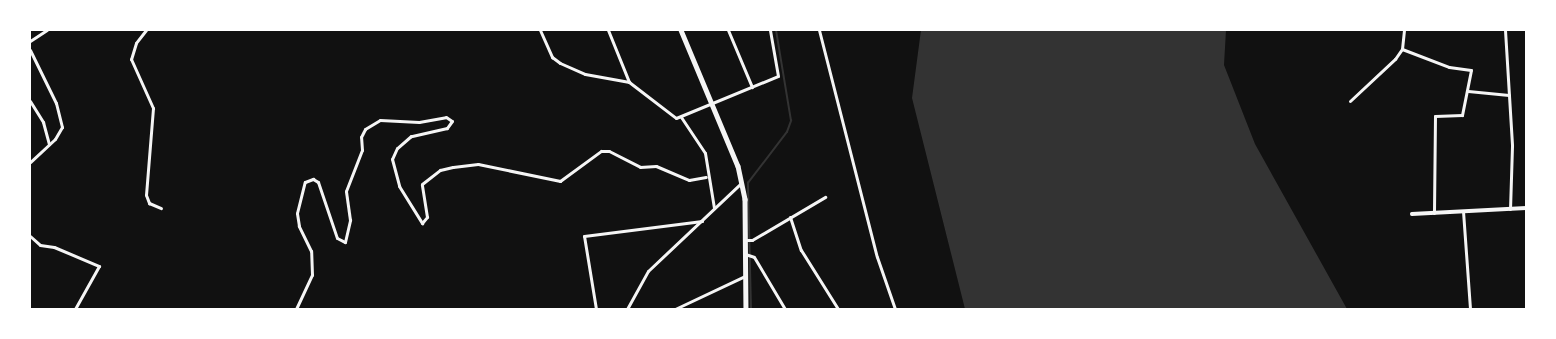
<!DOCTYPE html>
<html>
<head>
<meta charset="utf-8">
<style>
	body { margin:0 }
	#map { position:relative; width:1556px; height:339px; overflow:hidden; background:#111; font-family:"PT Sans Narrow",sans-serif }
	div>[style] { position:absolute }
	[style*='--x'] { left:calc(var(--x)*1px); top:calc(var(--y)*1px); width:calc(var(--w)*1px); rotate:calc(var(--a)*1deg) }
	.water>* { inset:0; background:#333 }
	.stream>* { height:1.5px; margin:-0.75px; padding:0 0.75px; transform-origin:0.75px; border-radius:0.75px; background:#333 }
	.minor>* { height:3px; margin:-1.5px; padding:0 1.5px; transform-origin:1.5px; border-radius:1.5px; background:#f5f5f5 }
	.tertiary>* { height:3.5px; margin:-1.75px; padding:0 1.75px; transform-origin:1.75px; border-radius:1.75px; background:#f5f5f5 }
	.primary>* { height:4.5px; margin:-2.25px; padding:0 2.25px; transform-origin:2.25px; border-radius:2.25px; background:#f5f5f5 }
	span { translate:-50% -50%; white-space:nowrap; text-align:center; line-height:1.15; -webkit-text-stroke:3.5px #fff; paint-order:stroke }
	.frame { position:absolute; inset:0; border:31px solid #fff; pointer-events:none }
</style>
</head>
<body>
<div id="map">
	<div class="water">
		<div style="clip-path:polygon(921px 30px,1226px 30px,1224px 65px,1255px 144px,1347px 309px,965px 309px,912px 98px)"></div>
	</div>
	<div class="stream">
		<div style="--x:751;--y:309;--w:126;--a:-91.4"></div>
		<div style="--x:748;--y:183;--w:64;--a:-52.6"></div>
		<div style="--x:787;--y:132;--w:12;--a:-70"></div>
		<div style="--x:791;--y:121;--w:92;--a:-99.4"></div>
	</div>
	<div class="minor">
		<div style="--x:146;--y:30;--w:16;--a:128"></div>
		<div style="--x:136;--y:43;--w:17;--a:107"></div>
		<div style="--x:131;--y:59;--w:54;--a:65.8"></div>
		<div style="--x:153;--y:108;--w:87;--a:94.6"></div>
		<div style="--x:146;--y:195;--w:9;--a:69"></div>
		<div style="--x:149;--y:203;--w:13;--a:23"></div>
		<div style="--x:540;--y:30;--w:30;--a:66"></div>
		<div style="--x:552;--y:57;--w:10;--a:37"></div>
		<div style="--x:560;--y:63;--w:27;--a:24"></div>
		<div style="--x:585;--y:74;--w:45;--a:10.3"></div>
		<div style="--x:629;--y:82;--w:59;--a:37.5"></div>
		<div style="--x:676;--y:118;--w:110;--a:-22.4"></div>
		<div style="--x:778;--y:76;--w:47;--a:-99.9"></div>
		<div style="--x:608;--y:30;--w:56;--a:68"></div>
		<div style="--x:728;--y:30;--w:62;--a:67.2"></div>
		<div style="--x:819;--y:30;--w:234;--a:75.7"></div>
		<div style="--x:877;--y:257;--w:55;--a:70.9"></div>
		<div style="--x:1505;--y:30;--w:116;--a:86.5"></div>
		<div style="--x:1512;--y:146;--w:63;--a:91.8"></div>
		<div style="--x:30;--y:41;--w:20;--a:-33"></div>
		<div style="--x:1402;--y:49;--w:50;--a:21"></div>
		<div style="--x:1449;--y:67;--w:22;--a:8"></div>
		<div style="--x:1471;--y:70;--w:46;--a:101.3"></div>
		<div style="--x:1462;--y:115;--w:27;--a:178"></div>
		<div style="--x:1435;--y:116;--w:97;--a:90.6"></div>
		<div style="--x:30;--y:50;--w:59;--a:63.9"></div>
		<div style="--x:56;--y:103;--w:25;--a:76"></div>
		<div style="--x:62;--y:127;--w:14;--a:120"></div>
		<div style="--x:55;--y:139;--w:34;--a:137"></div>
		<div style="--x:1468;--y:91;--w:41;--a:5.6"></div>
		<div style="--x:30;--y:101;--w:25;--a:58"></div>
		<div style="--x:43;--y:122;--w:23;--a:75"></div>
		<div style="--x:1350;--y:101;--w:62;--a:-43"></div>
		<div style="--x:1395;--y:59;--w:12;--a:-55"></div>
		<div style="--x:1402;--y:49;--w:19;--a:-84"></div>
		<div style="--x:681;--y:117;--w:43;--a:56.3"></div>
		<div style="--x:705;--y:153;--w:56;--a:80.7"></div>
		<div style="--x:1463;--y:211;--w:98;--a:85.9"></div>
		<div style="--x:790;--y:217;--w:35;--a:72"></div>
		<div style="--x:801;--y:250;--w:70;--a:57.9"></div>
		<div style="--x:30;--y:236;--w:13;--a:42"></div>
		<div style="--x:40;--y:245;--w:14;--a:8"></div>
		<div style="--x:54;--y:247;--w:49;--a:22.9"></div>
		<div style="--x:99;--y:266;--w:49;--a:119.2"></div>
		<div style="--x:745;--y:240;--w:7;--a:0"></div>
		<div style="--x:752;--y:240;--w:85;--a:-30.5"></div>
		<div style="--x:745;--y:254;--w:9;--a:18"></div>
		<div style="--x:754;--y:257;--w:61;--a:59.2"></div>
		<div style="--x:296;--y:309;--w:38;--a:-65"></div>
		<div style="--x:312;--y:275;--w:24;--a:-92"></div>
		<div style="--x:311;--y:251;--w:28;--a:-116"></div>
		<div style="--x:299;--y:226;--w:13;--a:-99"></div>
		<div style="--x:297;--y:213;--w:32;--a:-76"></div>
		<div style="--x:305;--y:182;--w:9;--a:-21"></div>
		<div style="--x:313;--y:179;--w:6;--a:31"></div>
		<div style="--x:318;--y:182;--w:59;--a:71.3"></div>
		<div style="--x:337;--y:238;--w:9;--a:27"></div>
		<div style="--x:345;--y:242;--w:23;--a:-77"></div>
		<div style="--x:350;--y:220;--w:29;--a:-98"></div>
		<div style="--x:346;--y:191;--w:44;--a:-68.7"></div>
		<div style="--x:362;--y:150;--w:13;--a:-94"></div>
		<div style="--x:361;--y:137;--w:9;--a:-63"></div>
		<div style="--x:365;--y:129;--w:17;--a:-31"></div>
		<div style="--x:380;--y:120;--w:39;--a:3"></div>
		<div style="--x:419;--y:122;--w:27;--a:-10"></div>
		<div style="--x:446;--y:117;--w:7;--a:34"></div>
		<div style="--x:452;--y:121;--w:9;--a:126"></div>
		<div style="--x:447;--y:128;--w:37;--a:167"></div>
		<div style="--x:411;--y:136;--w:18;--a:139"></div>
		<div style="--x:397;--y:148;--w:12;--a:114"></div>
		<div style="--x:392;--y:159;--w:28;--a:75"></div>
		<div style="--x:399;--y:186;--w:44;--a:58.1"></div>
		<div style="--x:422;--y:223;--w:8;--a:-50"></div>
		<div style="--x:427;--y:217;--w:33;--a:-99"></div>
		<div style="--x:422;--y:184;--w:23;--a:-38"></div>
		<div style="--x:440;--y:170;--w:13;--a:-13"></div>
		<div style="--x:453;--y:167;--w:25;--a:-7"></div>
		<div style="--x:478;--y:164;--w:84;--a:11.7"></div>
		<div style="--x:560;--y:181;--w:51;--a:-36.2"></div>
		<div style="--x:601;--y:151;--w:8;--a:0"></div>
		<div style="--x:609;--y:151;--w:35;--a:27"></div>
		<div style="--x:640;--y:167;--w:16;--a:-4"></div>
		<div style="--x:656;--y:166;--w:36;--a:23"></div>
		<div style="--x:689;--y:180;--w:17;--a:-10"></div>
		<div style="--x:596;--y:309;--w:74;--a:-99.3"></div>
		<div style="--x:584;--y:236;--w:119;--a:-7.2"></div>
		<div style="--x:627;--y:309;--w:43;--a:-61.1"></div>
		<div style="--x:648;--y:271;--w:128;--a:-43.4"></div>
		<div style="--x:675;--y:309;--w:77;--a:-25.2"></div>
	</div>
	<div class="tertiary">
		<div style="--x:1412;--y:214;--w:114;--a:-3"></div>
	</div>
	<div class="primary">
		<div style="--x:681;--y:30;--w:147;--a:67.3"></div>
		<div style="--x:738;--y:166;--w:34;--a:78"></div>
		<div style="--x:745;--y:199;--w:110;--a:89.5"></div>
	</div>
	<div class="frame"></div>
</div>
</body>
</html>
